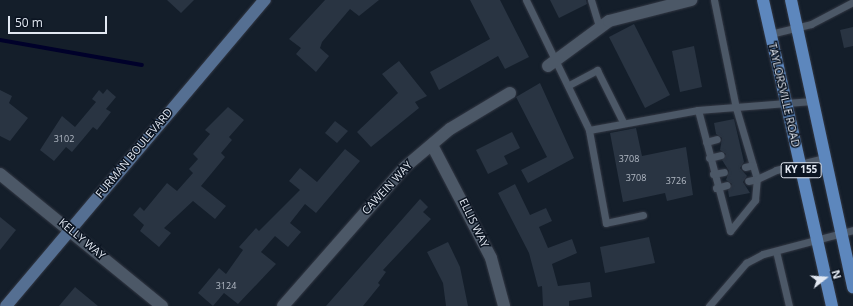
<!DOCTYPE html>
<html>
<head>
<meta charset="utf-8">
<style>
	body { margin:0 }
	#map { position:relative; width:853px; height:306px; overflow:hidden; background:#141e2a; font-family:"Open Sans",sans-serif }
	div>[style] { position:absolute }
	[style*='--x'] { left:calc(var(--x)*1px); top:calc(var(--y)*1px); width:calc(var(--w)*1px); rotate:calc(var(--a)*1deg) }
	.stream>* { height:4px; margin:-2px; padding:0 2px; transform-origin:2px; border-radius:2px; background:#00012a }
	.building>* { inset:0; background:#293442 }
	.roads { filter:drop-shadow(0 0 1px #333844) drop-shadow(0 0 1px #333844) }
	.lane>* { height:7px; margin:-3.5px; padding:0 3.5px; transform-origin:3.5px; border-radius:3.5px; background:#4c5867 }
	.street>* { height:12px; margin:-6px; padding:0 6px; transform-origin:6px; border-radius:6px; background:#4c5867 }
	.secondary>* { height:12px; margin:-6px; padding:0 6px; transform-origin:6px; border-radius:6px; background:#556f92 }
	.primary>* { height:12px; margin:-6px; padding:0 6px; transform-origin:6px; border-radius:6px; background:#5d87bd }
	span { translate:-50% -50%; white-space:nowrap; text-align:center; line-height:1.15; -webkit-text-stroke:3px #0b1421; paint-order:stroke }
	.number-label { font-size:9px; color:#b4bbc6 }
	.number-label span { -webkit-text-stroke-width:0 }
	.shield-label span { padding:1px 3px; background:#0b1421; border:1px solid; border-radius:3px; -webkit-text-stroke-width:0 }
	.shield-label { font-size:10px; color:#e2e8f2; font-weight:700 }
	.street-label { font-size:11px; color:#e2e8f2 }
	.north { position:absolute; left:805px; top:258px; width:40px; height:40px; -webkit-text-stroke:3px #0b1421; paint-order:stroke; rotate:73deg; font-size:11px; font-weight:700; line-height:16px; text-align:center; color:#e2e8f2 }
	.north::after { content:''; display:block; margin:auto; width:14px; height:18px; background:#e2e8f2; clip-path:polygon(50% 0,100% 100%,50% 72%,0 100%) }
	.scale { position:absolute; left:8px; top:16px; width:99px; height:18px; box-sizing:border-box; border:2px solid #e2e8f2; border-top:0; padding-left:5px; font-size:12px; line-height:14px; white-space:nowrap; color:#e2e8f2; -webkit-text-stroke:3px #0b1421; paint-order:stroke }
</style>
</head>
<body>
<div id="map">
	<div class="stream">
		<div style="--x:0;--y:40;--w:144;--a:10"></div>
	</div>
	<div class="building">
		<div style="clip-path:polygon(167px 0,194px 0,181px 13px)"></div>
		<div style="clip-path:polygon(325px 0,379px 0,359px 16px,350px 9px,322px 42px,320px 48px,329px 56px,316px 72px,296px 54px,301px 48px,289px 39px)"></div>
		<div style="clip-path:polygon(470px 0,500px 0,529px 57px,505px 69px,498px 56px,439px 90px,430px 72px,490px 39px)"></div>
		<div style="clip-path:polygon(550px 0,586px 0,587px 4px,559px 18px)"></div>
		<div style="clip-path:polygon(634px 24px,670px 95px,645px 108px,609px 37px)"></div>
		<div style="clip-path:polygon(853px 27px,853px 46px,844px 48px,840px 30px)"></div>
		<div style="clip-path:polygon(694px 46px,702px 87px,680px 92px,672px 51px)"></div>
		<div style="clip-path:polygon(399px 61px,427px 96px,415px 102px,419px 108px,371px 147px,357px 132px,398px 93px,382px 74px)"></div>
		<div style="clip-path:polygon(540px 83px,574px 158px,528px 183px,521px 170px,547px 157px,516px 97px)"></div>
		<div style="clip-path:polygon(107px 89px,116px 97px,106px 109px,111px 112px,97px 130px,93px 127px,72px 152px,66px 147px,54px 161px,40px 150px,62px 116px,75px 127px,96px 102px,92px 99px,99px 90px,103px 94px)"></div>
		<div style="clip-path:polygon(0 90px,12px 96px,9px 103px,28px 118px,10px 141px,0 136px)"></div>
		<div style="clip-path:polygon(228px 107px,244px 120px,229px 137px,232px 140px,221px 153px,225px 157px,201px 186px,226px 206px,215px 219px,193px 201px,164px 228px,171px 233px,159px 247px,140px 231px,144px 225px,133px 215px,140px 207px,144px 211px,167px 183px,177px 191px,193px 173px,189px 169px,198px 159px,193px 154px,210px 134px,205px 130px)"></div>
		<div style="clip-path:polygon(734px 119px,744px 162px,740px 168px,747px 176px,743px 182px,750px 193px,729px 197px,728px 190px,732px 184px,726px 180px,729px 171px,722px 160px,726px 154px,720px 150px,722px 138px,716px 134px,714px 123px)"></div>
		<div style="clip-path:polygon(335px 121px,348px 131px,337px 143px,325px 133px)"></div>
		<div style="clip-path:polygon(636px 128px,642px 156px,686px 147px,693px 195px,667px 201px,665px 193px,623px 202px,610px 133px)"></div>
		<div style="clip-path:polygon(512px 132px,520px 148px,504px 156px,508px 164px,488px 174px,476px 150px)"></div>
		<div style="clip-path:polygon(345px 149px,360px 161px,316px 213px,305px 204px,290px 223px,301px 232px,288px 247px,275px 236px,261px 252px,276px 264px,238px 304px,224px 293px,213px 306px,198px 293px,219px 268px,226px 274px,243px 250px,239px 247px,256px 228px,259px 231px,300px 190px,289px 181px,300px 168px,317px 182px)"></div>
		<div style="clip-path:polygon(515px 184px,530px 215px,546px 208px,552px 221px,539px 227px,548px 248px,572px 239px,577px 253px,552px 264px,558px 286px,590px 282px,592px 297px,569px 301px,569px 306px,543px 306px,542px 286px,538px 287px,529px 253px,498px 193px)"></div>
		<div style="clip-path:polygon(420px 199px,428px 207px,423px 212px,431px 219px,383px 270px,386px 272px,378px 283px,380px 285px,363px 306px,326px 306px)"></div>
		<div style="clip-path:polygon(0 217px,16px 230px,0 250px)"></div>
		<div style="clip-path:polygon(649px 237px,655px 263px,605px 273px,600px 247px)"></div>
		<div style="clip-path:polygon(448px 242px,460px 267px,468px 306px,446px 306px,443px 283px,427px 252px)"></div>
		<div style="clip-path:polygon(75px 287px,98px 306px,59px 306px)"></div>
	</div>
	<div class="roads">
		<div class="lane">
			<div style="--x:526;--y:0;--w:144;--a:64.1"></div>
			<div style="--x:591;--y:0;--w:28;--a:73"></div>
			<div style="--x:714;--y:0;--w:110;--a:78.5"></div>
			<div style="--x:736;--y:108;--w:74;--a:73.5"></div>
			<div style="--x:757;--y:179;--w:9;--a:167"></div>
			<div style="--x:770;--y:34;--w:42;--a:-13.7"></div>
			<div style="--x:811;--y:24;--w:47;--a:-27.6"></div>
			<div style="--x:569;--y:85;--w:32;--a:-28"></div>
			<div style="--x:597;--y:70;--w:58;--a:63.4"></div>
			<div style="--x:698;--y:110;--w:125;--a:75.2"></div>
			<div style="--x:730;--y:231;--w:40;--a:-51"></div>
			<div style="--x:755;--y:200;--w:21;--a:-85"></div>
			<div style="--x:757;--y:179;--w:21;--a:-25"></div>
			<div style="--x:776;--y:170;--w:49;--a:-14"></div>
			<div style="--x:706;--y:142;--w:11;--a:-15"></div>
			<div style="--x:709;--y:158;--w:12;--a:-14"></div>
			<div style="--x:745;--y:167;--w:8;--a:-14"></div>
			<div style="--x:713;--y:174;--w:11;--a:-10"></div>
			<div style="--x:716;--y:188;--w:11;--a:-15"></div>
			<div style="--x:643;--y:215;--w:38;--a:168"></div>
			<div style="--x:606;--y:223;--w:95;--a:-100.4"></div>
			<div style="--x:589;--y:130;--w:111;--a:-10.4"></div>
			<div style="--x:698;--y:110;--w:114;--a:-4.5"></div>
			<div style="--x:776;--y:251;--w:57;--a:76.7"></div>
			<div style="--x:709;--y:306;--w:57;--a:-49.3"></div>
			<div style="--x:746;--y:263;--w:19;--a:-28"></div>
			<div style="--x:763;--y:254;--w:93;--a:-14.9"></div>
		</div>
		<div class="street">
			<div style="--x:548;--y:66;--w:76;--a:-36.4"></div>
			<div style="--x:609;--y:21;--w:85;--a:-14.4"></div>
			<div style="--x:432;--y:145;--w:127;--a:62.4"></div>
			<div style="--x:491;--y:258;--w:50;--a:74.8"></div>
			<div style="--x:0;--y:174;--w:209;--a:39.2"></div>
			<div style="--x:283;--y:306;--w:185;--a:-48.7"></div>
			<div style="--x:405;--y:167;--w:59;--a:-40.2"></div>
			<div style="--x:450;--y:129;--w:70;--a:-31"></div>
		</div>
		<div class="secondary">
			<div style="--x:6;--y:306;--w:401;--a:-49.8"></div>
		</div>
		<div class="primary">
			<div style="--x:763;--y:0;--w:314;--a:77.3"></div>
			<div style="--x:791;--y:0;--w:294;--a:77.8"></div>
		</div>
	</div>
	<div class="number-label">
		<span style="left:64px;top:139px">3102</span>
		<span style="left:629px;top:159px">3708</span>
		<span style="left:636px;top:178px">3708</span>
		<span style="left:676px;top:181px">3726</span>
		<span style="left:226px;top:286px">3124</span>
	</div>
	<div class="shield-label">
		<span style="left:801px;top:170px">KY 155</span>
	</div>
	<div class="street-label">
		<span style="left:784px;top:95px;rotate:77deg">TAYLORSVILLE ROAD</span>
		<span style="left:134px;top:153px;rotate:-50deg">FURMAN BOULEVARD</span>
		<span style="left:387px;top:188px;rotate:-47deg">CAWEIN WAY</span>
		<span style="left:474px;top:223px;rotate:64deg">ELLIS WAY</span>
		<span style="left:82px;top:239px;rotate:40deg">KELLY WAY</span>
	</div>
	<div class="north">N</div>
	<div class="scale">50 m</div>
</div>
</body>
</html>
